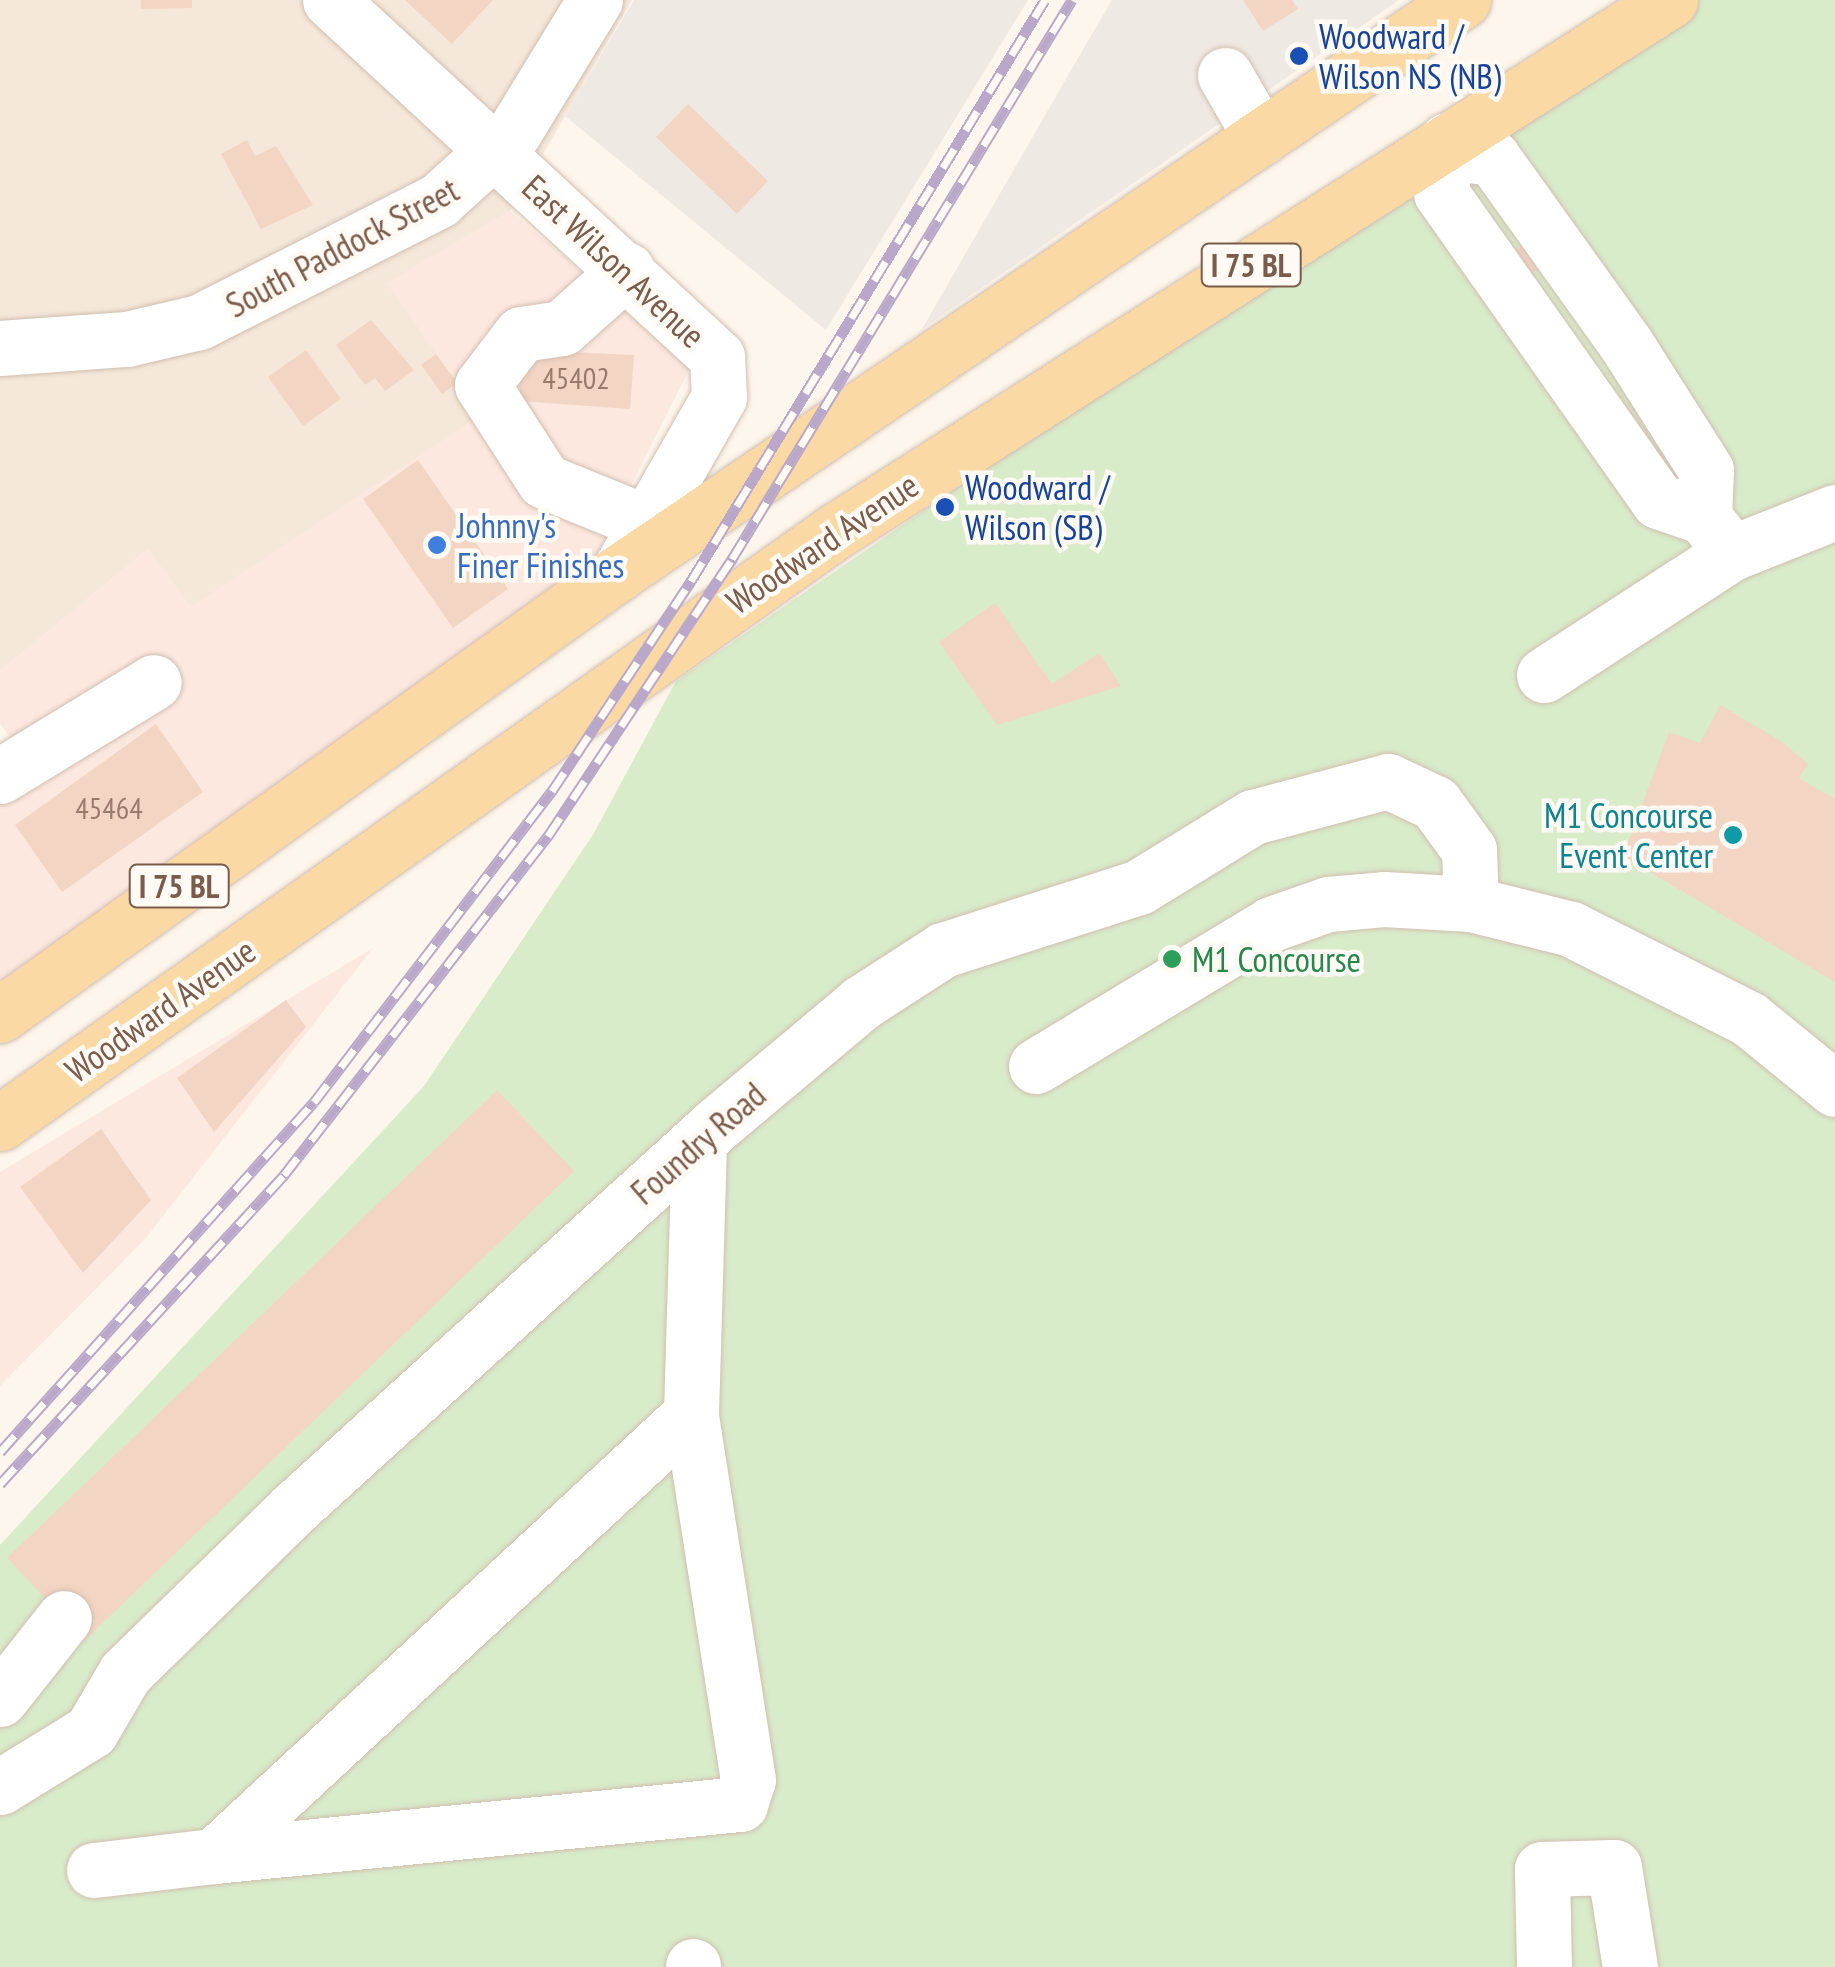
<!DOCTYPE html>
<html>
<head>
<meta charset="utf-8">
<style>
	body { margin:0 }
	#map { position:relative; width:1835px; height:1967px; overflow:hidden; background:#fdf6ec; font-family:"PT Sans Narrow",sans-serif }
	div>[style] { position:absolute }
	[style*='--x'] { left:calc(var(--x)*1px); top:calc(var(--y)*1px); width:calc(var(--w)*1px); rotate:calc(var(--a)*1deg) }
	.residential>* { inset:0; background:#f5e8da }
	.commercial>* { inset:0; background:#fde8e0 }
	.industrial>* { inset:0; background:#efe9e4 }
	.green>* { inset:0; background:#d8ecc9 }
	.building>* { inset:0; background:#f3d5c3 }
	.roads { filter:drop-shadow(0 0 2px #d1beb0) drop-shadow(0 0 2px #d1beb0) }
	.minor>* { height:55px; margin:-27.5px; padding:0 27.5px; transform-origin:27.5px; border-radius:27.5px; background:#fff }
	.major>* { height:55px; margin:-27.5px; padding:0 27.5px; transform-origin:27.5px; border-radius:27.5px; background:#fbd9a5 }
	.rail>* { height:11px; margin-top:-5.5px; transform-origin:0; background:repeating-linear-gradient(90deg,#fffaf3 0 22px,#b9a8c9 0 44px); box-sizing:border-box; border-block:2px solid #b9a8c9 }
	.dots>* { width:28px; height:28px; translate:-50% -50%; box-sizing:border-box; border:5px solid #fffaf3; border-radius:50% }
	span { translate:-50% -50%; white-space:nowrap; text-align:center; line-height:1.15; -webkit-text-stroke:9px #fffaf3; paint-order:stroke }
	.number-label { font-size:30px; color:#987a6a }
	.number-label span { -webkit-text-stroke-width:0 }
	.shield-label span { padding:2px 8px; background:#fffaf3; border:2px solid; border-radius:8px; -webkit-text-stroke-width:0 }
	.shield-label { font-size:32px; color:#7a5c4d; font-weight:700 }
	.transit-label { font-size:35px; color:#164399 }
	.left { translate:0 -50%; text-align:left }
	.street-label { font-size:35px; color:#7a5c4d }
	.shop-label { font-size:35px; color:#366cbe }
	.culture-label { font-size:35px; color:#0d838f }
	.right { translate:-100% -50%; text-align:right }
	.leisure-label { font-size:35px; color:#27864d }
</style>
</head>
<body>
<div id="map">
	<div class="residential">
		<div style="clip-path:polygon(0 0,632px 0,510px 211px,388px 283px,481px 416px,190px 608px,148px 549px,0 671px)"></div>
	</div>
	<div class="commercial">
		<div style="clip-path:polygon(510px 211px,692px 364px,590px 568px,0 992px,0 753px,15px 745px,0 723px,0 671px,148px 549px,191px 607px,480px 416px,387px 283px)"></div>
		<div style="clip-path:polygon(373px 948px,145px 1239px,0 1386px,0 1172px)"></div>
	</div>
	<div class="industrial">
		<div style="clip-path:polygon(634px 0,1028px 0,826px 330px,565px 116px)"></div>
		<div style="clip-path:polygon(1112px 0,1399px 0,922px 329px,1078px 58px)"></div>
	</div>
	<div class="green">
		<div style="clip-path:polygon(1666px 0,1835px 0,1835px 1967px,0 1967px,0 1545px,424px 1086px,594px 833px,676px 681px)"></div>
	</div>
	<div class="building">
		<div style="clip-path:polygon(141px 0,192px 0,192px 8px,141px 9px)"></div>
		<div style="clip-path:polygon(405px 0,493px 0,452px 44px)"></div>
		<div style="clip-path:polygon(1243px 0,1292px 0,1298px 9px,1263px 31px)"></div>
		<div style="clip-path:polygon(688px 104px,768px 181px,737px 214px,656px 137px)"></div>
		<div style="clip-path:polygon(247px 140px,255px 156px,276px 146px,313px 205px,261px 229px,221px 154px)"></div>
		<div style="clip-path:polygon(1526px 242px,1543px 266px,1521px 281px,1505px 257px)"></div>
		<div style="clip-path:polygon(371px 320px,414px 370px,385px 391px,375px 378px,365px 385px,336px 345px)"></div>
		<div style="clip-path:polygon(306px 350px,341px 399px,303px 426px,268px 377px)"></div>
		<div style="clip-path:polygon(522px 350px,634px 355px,630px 409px,519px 401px)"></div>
		<div style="clip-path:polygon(436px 354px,457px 383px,442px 394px,421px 365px)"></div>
		<div style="clip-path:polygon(418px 460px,508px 589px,453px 628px,363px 499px)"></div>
		<div style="clip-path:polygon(995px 603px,1052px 684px,1099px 653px,1121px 686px,997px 725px,939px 642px)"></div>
		<div style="clip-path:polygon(1720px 705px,1781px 741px,1808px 764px,1799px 778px,1835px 799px,1835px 982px,1623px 856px,1669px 732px,1700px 743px)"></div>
		<div style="clip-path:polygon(156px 724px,203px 792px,62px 892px,15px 825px)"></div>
		<div style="clip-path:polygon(286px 1000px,306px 1027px,214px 1132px,177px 1078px)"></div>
		<div style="clip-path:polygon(497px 1090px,574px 1171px,85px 1640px,7px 1558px)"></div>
		<div style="clip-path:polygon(101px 1129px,151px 1200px,83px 1273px,20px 1187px)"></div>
	</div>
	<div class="roads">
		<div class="minor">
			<div style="--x:330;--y:0;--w:527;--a:42.69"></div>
			<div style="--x:717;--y:357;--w:40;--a:87.1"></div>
			<div style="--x:719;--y:397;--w:203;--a:119.8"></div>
			<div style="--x:1225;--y:75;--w:72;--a:59.9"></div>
			<div style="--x:1447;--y:140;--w:53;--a:96.5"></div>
			<div style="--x:1441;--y:193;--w:377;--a:54.8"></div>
			<div style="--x:1658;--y:501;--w:49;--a:19.2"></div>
			<div style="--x:1704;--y:517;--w:47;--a:-87.6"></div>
			<div style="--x:1706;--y:470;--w:149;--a:-122.4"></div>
			<div style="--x:1626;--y:344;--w:229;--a:-125.6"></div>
			<div style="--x:1493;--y:158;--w:42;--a:-173.2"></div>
			<div style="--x:627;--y:270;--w:87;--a:138.3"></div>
			<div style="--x:562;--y:328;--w:41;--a:171.7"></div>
			<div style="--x:521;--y:334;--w:64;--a:127.4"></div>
			<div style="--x:482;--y:385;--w:114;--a:57.1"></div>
			<div style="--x:544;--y:481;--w:109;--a:22.1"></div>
			<div style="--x:0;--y:348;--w:127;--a:-4.1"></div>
			<div style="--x:127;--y:339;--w:74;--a:-13.3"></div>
			<div style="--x:199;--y:322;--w:269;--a:-26.9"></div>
			<div style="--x:439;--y:200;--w:101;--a:-42.2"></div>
			<div style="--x:514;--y:132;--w:155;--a:-58.5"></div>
			<div style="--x:1732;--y:553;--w:111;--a:-21.7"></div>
			<div style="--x:1544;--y:675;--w:224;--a:-33"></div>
			<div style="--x:1732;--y:553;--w:46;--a:-127.9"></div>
			<div style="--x:0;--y:776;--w:180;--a:-31.4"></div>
			<div style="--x:1036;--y:1066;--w:275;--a:-31.1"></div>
			<div style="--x:1271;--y:924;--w:60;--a:-19.3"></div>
			<div style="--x:1328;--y:904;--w:56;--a:-5.1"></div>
			<div style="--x:1384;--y:899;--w:87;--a:3.3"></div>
			<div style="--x:1471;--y:904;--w:103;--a:14"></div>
			<div style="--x:1571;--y:929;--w:199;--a:26.8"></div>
			<div style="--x:1749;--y:1019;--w:111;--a:39.1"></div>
			<div style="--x:0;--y:1699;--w:103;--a:-51.7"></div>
			<div style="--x:0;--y:1787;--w:107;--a:-31.6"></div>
			<div style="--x:91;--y:1731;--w:67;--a:-59.6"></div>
			<div style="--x:125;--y:1673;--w:235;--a:-44.3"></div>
			<div style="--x:293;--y:1509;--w:573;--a:-42.24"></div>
			<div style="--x:717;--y:1124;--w:188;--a:-40"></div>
			<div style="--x:861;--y:1003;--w:98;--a:-32.9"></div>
			<div style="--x:943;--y:950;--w:206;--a:-17.8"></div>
			<div style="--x:1139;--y:887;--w:134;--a:-31.6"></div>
			<div style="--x:1253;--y:817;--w:140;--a:-14.9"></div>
			<div style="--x:1388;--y:781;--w:52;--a:25.1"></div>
			<div style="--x:1435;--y:803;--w:58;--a:54.1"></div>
			<div style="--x:1469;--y:850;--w:54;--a:87.9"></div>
			<div style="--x:214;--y:1856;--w:529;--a:-5.65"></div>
			<div style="--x:740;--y:1804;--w:25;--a:-72"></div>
			<div style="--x:748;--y:1780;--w:370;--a:-98.9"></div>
			<div style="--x:94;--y:1870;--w:121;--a:-6.7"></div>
			<div style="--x:214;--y:1856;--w:650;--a:-42.82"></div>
			<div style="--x:691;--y:1414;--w:273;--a:-88.3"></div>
			<div style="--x:693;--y:1966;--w:1;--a:90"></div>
			<div style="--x:1544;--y:1967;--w:98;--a:-91.2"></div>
			<div style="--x:1542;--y:1869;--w:72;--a:-1.6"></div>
			<div style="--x:1614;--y:1867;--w:101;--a:80.9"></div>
		</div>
		<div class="major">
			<div style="--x:0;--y:1015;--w:760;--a:-35.57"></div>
			<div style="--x:618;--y:573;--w:1021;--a:-34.14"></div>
			<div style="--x:0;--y:1123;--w:1022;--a:-35.32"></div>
			<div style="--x:834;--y:532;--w:991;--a:-32.47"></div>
		</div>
	</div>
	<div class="rail">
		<div style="--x:0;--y:1452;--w:470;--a:-48.1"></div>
		<div style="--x:314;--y:1102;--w:392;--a:-52.6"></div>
		<div style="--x:552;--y:791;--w:252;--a:-56.5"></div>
		<div style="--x:691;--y:581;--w:680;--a:-58.65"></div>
		<div style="--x:0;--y:1484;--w:420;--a:-47.4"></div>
		<div style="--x:284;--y:1175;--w:430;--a:-52.1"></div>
		<div style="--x:548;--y:836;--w:333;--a:-56.4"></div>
		<div style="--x:732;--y:559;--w:654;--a:-58.69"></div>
	</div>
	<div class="dots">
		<div style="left:1299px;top:56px;background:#1a4fb4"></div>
		<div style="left:945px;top:507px;background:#1a4fb4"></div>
		<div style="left:437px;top:545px;background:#3f7fe0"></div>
		<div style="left:1733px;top:835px;background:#0f9aa8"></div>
		<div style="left:1172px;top:959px;background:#2e9e5b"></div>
	</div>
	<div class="number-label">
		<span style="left:576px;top:378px">45402</span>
		<span style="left:109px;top:808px">45464</span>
	</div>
	<div class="shield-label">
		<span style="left:1251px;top:265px">I 75 BL</span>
		<span style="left:179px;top:886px">I 75 BL</span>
	</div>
	<div class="transit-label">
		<span class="left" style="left:1319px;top:56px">Woodward /<br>Wilson NS (NB)</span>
		<span class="left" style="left:965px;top:507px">Woodward /<br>Wilson (SB)</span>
	</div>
	<div class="street-label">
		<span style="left:342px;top:247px;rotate:-28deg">South Paddock Street</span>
		<span style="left:614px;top:261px;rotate:43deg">East Wilson Avenue</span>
		<span style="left:822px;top:543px;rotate:-34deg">Woodward Avenue</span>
		<span style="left:160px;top:1010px;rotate:-35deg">Woodward Avenue</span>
		<span style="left:698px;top:1143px;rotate:-41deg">Foundry Road</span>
	</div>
	<div class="shop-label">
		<span class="left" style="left:457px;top:545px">Johnny's<br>Finer Finishes</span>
	</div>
	<div class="culture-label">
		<span class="right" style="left:1713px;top:835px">M1 Concourse<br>Event Center</span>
	</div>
	<div class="leisure-label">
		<span class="left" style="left:1192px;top:959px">M1 Concourse</span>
	</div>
</div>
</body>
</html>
